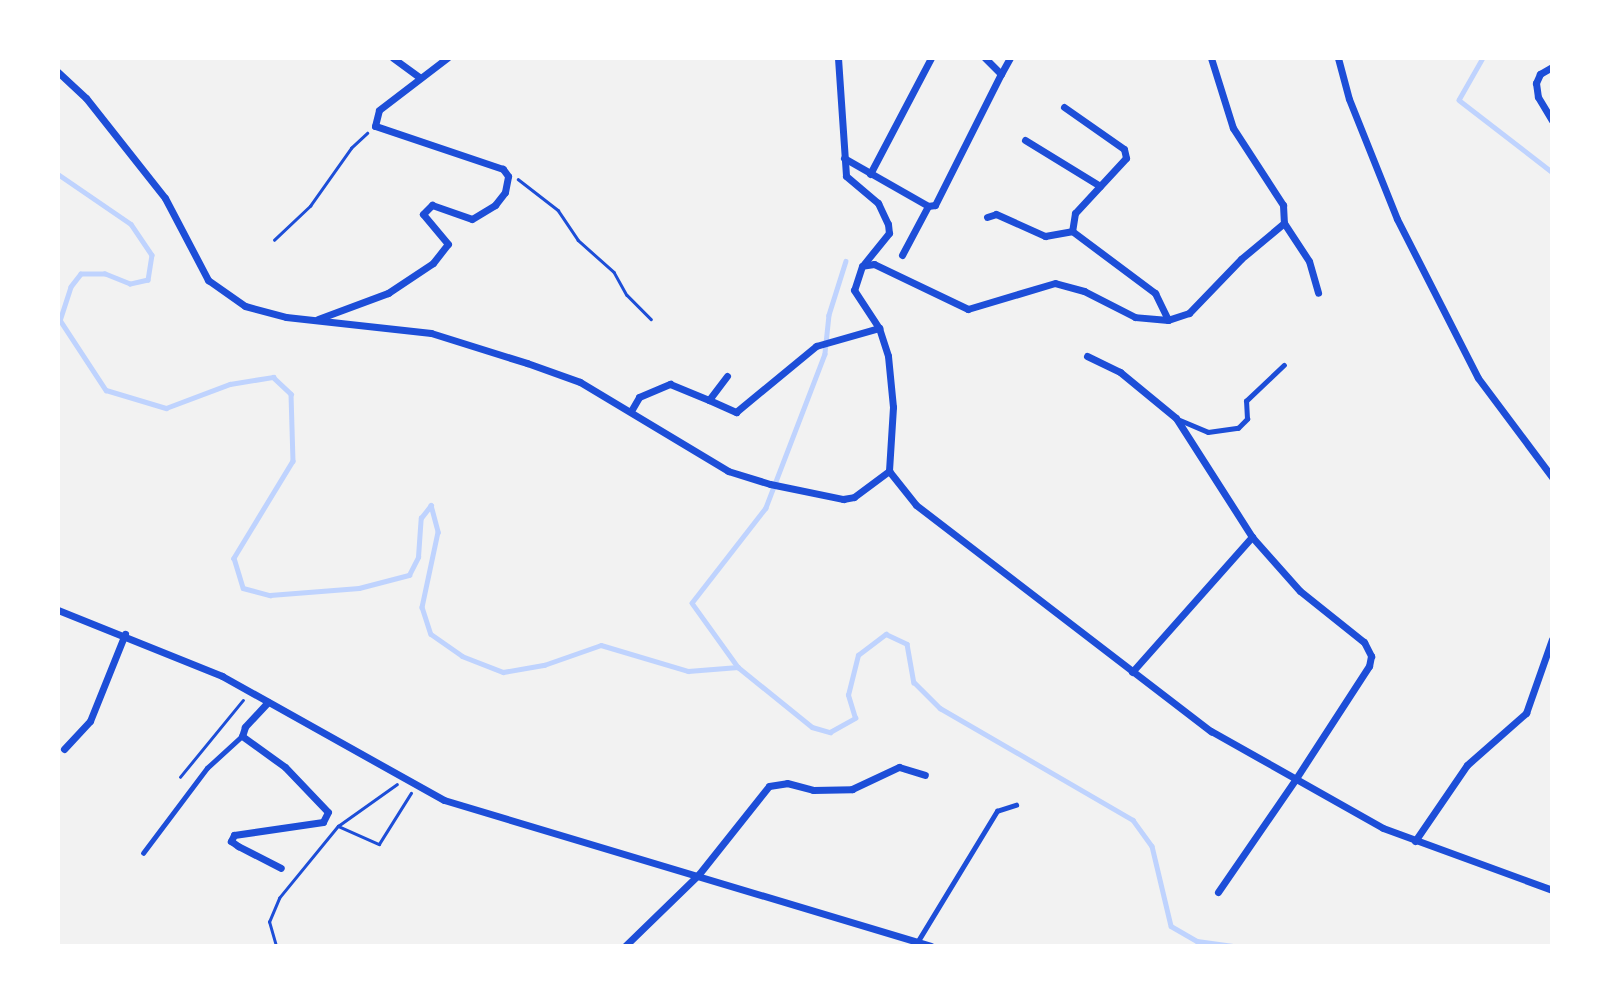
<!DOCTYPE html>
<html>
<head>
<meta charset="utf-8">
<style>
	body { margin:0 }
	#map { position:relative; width:1610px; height:1004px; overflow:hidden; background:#f2f2f2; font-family:Lora,serif }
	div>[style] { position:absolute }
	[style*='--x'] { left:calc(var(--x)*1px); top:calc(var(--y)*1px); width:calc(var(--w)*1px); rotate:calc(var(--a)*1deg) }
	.stream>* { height:4.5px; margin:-2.25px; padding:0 2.25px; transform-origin:2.25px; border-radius:2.25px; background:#bfd3fe }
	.path>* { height:2.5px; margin:-1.25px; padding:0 1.25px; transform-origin:1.25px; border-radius:1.25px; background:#1d4ed8 }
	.service>* { height:4.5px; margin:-2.25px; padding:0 2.25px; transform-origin:2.25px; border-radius:2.25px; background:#1d4ed8 }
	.minor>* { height:7px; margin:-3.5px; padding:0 3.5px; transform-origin:3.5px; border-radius:3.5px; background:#1d4ed8 }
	span { translate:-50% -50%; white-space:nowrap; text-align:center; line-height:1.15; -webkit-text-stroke:7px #fff; paint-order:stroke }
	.frame { position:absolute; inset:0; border:60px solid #fff; pointer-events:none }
</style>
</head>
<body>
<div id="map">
	<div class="stream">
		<div style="--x:1483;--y:58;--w:48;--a:119.7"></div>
		<div style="--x:1459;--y:100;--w:118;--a:37.7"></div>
		<div style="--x:58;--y:174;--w:88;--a:34.4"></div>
		<div style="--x:131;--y:224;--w:37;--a:56"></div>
		<div style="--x:152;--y:255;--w:25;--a:99"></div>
		<div style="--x:148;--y:280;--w:18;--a:167"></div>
		<div style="--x:130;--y:284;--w:27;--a:-158"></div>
		<div style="--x:105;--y:274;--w:24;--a:180"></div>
		<div style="--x:81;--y:274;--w:16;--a:128"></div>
		<div style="--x:71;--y:287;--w:35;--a:108"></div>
		<div style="--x:60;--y:320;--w:84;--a:56.7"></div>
		<div style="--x:106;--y:390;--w:63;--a:16.7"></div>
		<div style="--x:166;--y:408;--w:68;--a:-20.6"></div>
		<div style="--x:230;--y:384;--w:44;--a:-9.2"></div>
		<div style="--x:273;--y:377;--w:25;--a:43"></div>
		<div style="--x:291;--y:394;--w:67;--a:88.3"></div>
		<div style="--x:293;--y:461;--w:114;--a:121.3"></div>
		<div style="--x:234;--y:558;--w:31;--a:73"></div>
		<div style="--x:243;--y:588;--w:28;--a:15"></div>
		<div style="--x:270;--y:595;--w:89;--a:-4.5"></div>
		<div style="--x:359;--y:588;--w:52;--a:-14.6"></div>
		<div style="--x:409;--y:575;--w:20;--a:-63"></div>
		<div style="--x:418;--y:557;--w:39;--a:-86"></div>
		<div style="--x:421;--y:518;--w:16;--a:-52"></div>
		<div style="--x:431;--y:505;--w:28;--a:75"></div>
		<div style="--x:438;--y:532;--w:77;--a:102"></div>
		<div style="--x:422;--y:607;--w:28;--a:72"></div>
		<div style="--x:431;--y:634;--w:38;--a:35"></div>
		<div style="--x:462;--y:656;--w:44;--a:21.3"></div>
		<div style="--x:503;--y:672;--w:42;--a:-9.7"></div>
		<div style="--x:544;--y:665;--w:60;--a:-19.3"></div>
		<div style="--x:601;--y:645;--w:91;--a:16.6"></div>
		<div style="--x:688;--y:671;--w:50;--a:-4.6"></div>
		<div style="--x:846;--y:261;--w:57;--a:107.5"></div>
		<div style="--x:829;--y:315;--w:39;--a:96"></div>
		<div style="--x:825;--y:354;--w:165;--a:111"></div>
		<div style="--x:766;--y:508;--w:120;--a:127.9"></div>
		<div style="--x:692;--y:603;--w:79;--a:54.3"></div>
		<div style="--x:738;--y:667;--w:95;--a:39"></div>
		<div style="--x:812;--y:727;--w:19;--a:16"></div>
		<div style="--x:830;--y:732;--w:29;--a:-29"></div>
		<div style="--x:855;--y:718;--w:24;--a:-107"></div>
		<div style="--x:848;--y:695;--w:41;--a:-76"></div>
		<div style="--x:858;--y:655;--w:35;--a:-37"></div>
		<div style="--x:886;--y:634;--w:23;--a:25"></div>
		<div style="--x:907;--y:644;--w:39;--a:80"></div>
		<div style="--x:914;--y:682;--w:37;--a:45"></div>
		<div style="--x:940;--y:708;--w:223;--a:30.1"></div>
		<div style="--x:1133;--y:820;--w:32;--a:54"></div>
		<div style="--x:1152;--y:846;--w:82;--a:76.6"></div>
		<div style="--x:1171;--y:926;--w:30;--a:30"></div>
		<div style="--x:1197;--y:941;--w:36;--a:8"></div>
	</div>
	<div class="path">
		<div style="--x:518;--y:179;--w:51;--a:37.8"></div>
		<div style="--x:558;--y:210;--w:36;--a:56"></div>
		<div style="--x:578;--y:240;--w:48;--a:41.6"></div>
		<div style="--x:614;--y:272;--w:26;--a:61"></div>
		<div style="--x:627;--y:295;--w:34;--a:45"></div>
		<div style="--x:274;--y:240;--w:50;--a:-43.4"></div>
		<div style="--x:310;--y:206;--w:71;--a:-54.7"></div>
		<div style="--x:351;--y:148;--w:22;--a:-43"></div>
		<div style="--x:180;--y:777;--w:99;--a:-50.7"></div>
		<div style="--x:338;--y:826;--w:45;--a:23.7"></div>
		<div style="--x:379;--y:844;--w:60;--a:-57.9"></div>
		<div style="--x:276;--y:946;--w:25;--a:-106"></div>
		<div style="--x:269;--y:922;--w:26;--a:-67"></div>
		<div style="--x:279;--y:898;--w:93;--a:-50.7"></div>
		<div style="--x:338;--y:826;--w:72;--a:-35.4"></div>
	</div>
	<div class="service">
		<div style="--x:1180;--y:420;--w:30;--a:23"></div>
		<div style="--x:1208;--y:432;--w:30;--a:-8"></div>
		<div style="--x:1238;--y:428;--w:13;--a:-45"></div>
		<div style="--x:1247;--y:419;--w:18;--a:-93"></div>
		<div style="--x:1246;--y:401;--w:52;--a:-43.5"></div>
		<div style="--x:143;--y:853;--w:106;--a:-53"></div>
		<div style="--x:207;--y:768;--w:47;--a:-42.4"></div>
		<div style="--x:918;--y:941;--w:152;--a:-58.7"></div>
		<div style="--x:997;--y:811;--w:20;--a:-18"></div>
	</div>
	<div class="minor">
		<div style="--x:393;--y:58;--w:32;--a:36"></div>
		<div style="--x:838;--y:58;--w:118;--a:86.1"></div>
		<div style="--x:846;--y:176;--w:42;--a:40.2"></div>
		<div style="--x:878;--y:203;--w:23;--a:65"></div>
		<div style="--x:888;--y:224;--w:9;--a:84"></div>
		<div style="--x:889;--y:233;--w:40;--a:129"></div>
		<div style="--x:1211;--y:58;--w:73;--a:72.6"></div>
		<div style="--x:1233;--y:128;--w:92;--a:57"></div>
		<div style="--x:1283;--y:205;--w:18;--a:87"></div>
		<div style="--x:1284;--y:223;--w:56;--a:140.1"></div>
		<div style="--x:1241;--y:259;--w:75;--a:133.9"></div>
		<div style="--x:1189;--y:313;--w:22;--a:162"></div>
		<div style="--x:1168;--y:320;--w:33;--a:-175"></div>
		<div style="--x:1135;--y:317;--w:57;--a:-153"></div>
		<div style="--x:1084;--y:291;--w:30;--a:-165"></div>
		<div style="--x:1055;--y:283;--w:91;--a:163.4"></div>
		<div style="--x:968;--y:309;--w:104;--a:-154.4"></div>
		<div style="--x:874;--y:264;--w:12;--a:171"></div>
		<div style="--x:862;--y:266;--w:25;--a:108"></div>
		<div style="--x:854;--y:290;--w:45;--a:56.7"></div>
		<div style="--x:879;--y:328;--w:29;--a:72"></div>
		<div style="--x:888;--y:356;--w:51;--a:84.4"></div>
		<div style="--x:893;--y:407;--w:64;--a:93.6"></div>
		<div style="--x:889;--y:471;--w:43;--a:51.5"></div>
		<div style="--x:916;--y:505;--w:372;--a:37.5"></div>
		<div style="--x:1211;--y:731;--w:197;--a:29.4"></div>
		<div style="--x:1383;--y:828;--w:180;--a:20.1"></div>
		<div style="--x:1338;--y:58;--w:42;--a:75"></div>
		<div style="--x:1349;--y:99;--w:129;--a:68.2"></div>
		<div style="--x:1397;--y:219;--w:178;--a:63"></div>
		<div style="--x:1478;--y:378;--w:124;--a:53.2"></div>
		<div style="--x:1552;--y:67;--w:14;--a:150"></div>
		<div style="--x:1540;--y:74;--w:10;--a:114"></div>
		<div style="--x:1536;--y:83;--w:14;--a:82"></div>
		<div style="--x:1538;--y:97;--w:27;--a:59"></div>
		<div style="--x:58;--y:72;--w:38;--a:43"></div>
		<div style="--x:86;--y:98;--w:127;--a:51.7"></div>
		<div style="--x:165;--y:198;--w:93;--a:62.3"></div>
		<div style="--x:208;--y:280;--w:45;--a:35.1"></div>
		<div style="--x:245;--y:306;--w:42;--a:15"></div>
		<div style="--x:286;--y:317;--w:146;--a:6.3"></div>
		<div style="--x:431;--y:333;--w:101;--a:17.4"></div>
		<div style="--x:527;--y:363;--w:56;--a:19.7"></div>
		<div style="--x:580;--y:382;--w:173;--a:31"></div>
		<div style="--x:728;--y:471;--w:44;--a:17.2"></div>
		<div style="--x:770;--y:484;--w:75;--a:11.6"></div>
		<div style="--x:843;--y:499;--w:11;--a:-10"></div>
		<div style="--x:854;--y:497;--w:44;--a:-36.6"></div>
		<div style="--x:1001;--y:74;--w:18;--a:-61"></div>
		<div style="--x:1064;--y:107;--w:73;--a:35"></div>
		<div style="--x:1124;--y:149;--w:9;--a:77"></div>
		<div style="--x:1126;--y:158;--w:75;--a:132.8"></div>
		<div style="--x:1075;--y:213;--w:18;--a:99"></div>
		<div style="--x:1072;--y:231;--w:104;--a:36.8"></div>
		<div style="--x:1155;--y:293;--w:30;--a:64"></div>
		<div style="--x:1025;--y:140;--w:88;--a:31.5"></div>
		<div style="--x:844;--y:158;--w:97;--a:29.7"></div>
		<div style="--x:928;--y:206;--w:7;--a:-8"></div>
		<div style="--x:935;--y:205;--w:147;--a:-63.3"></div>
		<div style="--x:1001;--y:74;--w:23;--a:-135"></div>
		<div style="--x:870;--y:174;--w:131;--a:-62.3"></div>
		<div style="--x:987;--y:217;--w:9;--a:-18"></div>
		<div style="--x:996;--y:214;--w:54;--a:24.2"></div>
		<div style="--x:1045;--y:236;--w:27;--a:-10"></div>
		<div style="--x:1284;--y:223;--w:45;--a:56.7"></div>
		<div style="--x:1309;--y:261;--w:33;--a:74"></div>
		<div style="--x:902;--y:255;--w:55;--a:-62"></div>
		<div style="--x:318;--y:319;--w:75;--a:-20.4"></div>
		<div style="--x:388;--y:293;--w:54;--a:-33.7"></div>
		<div style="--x:433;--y:263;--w:24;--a:-52"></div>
		<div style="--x:448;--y:244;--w:39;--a:-130"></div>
		<div style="--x:423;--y:214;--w:13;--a:-45"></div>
		<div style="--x:432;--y:205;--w:42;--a:19.3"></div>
		<div style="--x:472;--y:219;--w:27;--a:-31"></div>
		<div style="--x:495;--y:205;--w:16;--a:-52"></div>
		<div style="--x:505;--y:192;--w:16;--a:-79"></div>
		<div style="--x:508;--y:176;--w:9;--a:-126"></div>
		<div style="--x:503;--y:169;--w:135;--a:-161.4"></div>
		<div style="--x:375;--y:126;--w:16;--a:-76"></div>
		<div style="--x:379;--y:110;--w:86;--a:-37.4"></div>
		<div style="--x:1087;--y:356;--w:37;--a:26"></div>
		<div style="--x:1120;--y:372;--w:72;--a:39.4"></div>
		<div style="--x:1176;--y:418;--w:141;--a:57.4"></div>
		<div style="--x:1252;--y:537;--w:72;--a:48.4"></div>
		<div style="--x:1300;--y:591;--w:82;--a:38.6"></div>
		<div style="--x:1364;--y:642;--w:16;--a:63"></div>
		<div style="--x:1371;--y:656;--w:10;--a:101"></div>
		<div style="--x:1369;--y:666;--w:136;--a:123"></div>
		<div style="--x:1295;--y:780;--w:136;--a:124.5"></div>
		<div style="--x:727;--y:376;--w:30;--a:127"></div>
		<div style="--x:709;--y:400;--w:30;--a:24"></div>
		<div style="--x:736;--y:412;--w:104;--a:-39.5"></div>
		<div style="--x:816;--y:346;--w:66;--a:-15.9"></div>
		<div style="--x:631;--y:411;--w:16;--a:-60"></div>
		<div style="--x:639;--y:397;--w:34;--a:-23"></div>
		<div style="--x:670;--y:384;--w:42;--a:22.3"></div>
		<div style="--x:58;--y:610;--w:177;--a:21.9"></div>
		<div style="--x:222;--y:676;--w:254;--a:29.2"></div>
		<div style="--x:444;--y:800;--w:508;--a:16.69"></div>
		<div style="--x:1132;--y:672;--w:181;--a:-48.4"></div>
		<div style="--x:268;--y:702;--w:34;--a:133"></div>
		<div style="--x:245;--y:727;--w:9;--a:108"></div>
		<div style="--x:242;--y:736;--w:53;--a:35.8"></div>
		<div style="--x:285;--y:767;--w:62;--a:46.3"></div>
		<div style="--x:328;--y:812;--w:11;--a:117"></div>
		<div style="--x:323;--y:822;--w:90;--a:171.7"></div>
		<div style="--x:234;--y:835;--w:7;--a:117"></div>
		<div style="--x:231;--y:841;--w:9;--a:36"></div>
		<div style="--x:238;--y:846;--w:48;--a:27.1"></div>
		<div style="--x:64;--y:749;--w:38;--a:-47"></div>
		<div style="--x:90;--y:721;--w:94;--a:-68.1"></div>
		<div style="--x:1415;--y:841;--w:92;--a:-55.6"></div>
		<div style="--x:1467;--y:765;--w:79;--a:-41.4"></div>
		<div style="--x:1526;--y:713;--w:78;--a:-70.6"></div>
		<div style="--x:625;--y:946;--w:103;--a:-44.2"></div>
		<div style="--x:699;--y:874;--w:112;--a:-51.5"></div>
		<div style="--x:769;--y:786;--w:18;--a:-9"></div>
		<div style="--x:787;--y:783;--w:27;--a:15"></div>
		<div style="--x:813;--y:790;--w:39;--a:-1"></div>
		<div style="--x:852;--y:789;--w:52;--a:-25.1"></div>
		<div style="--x:899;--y:767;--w:27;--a:17"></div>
	</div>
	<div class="frame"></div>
</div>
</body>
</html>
